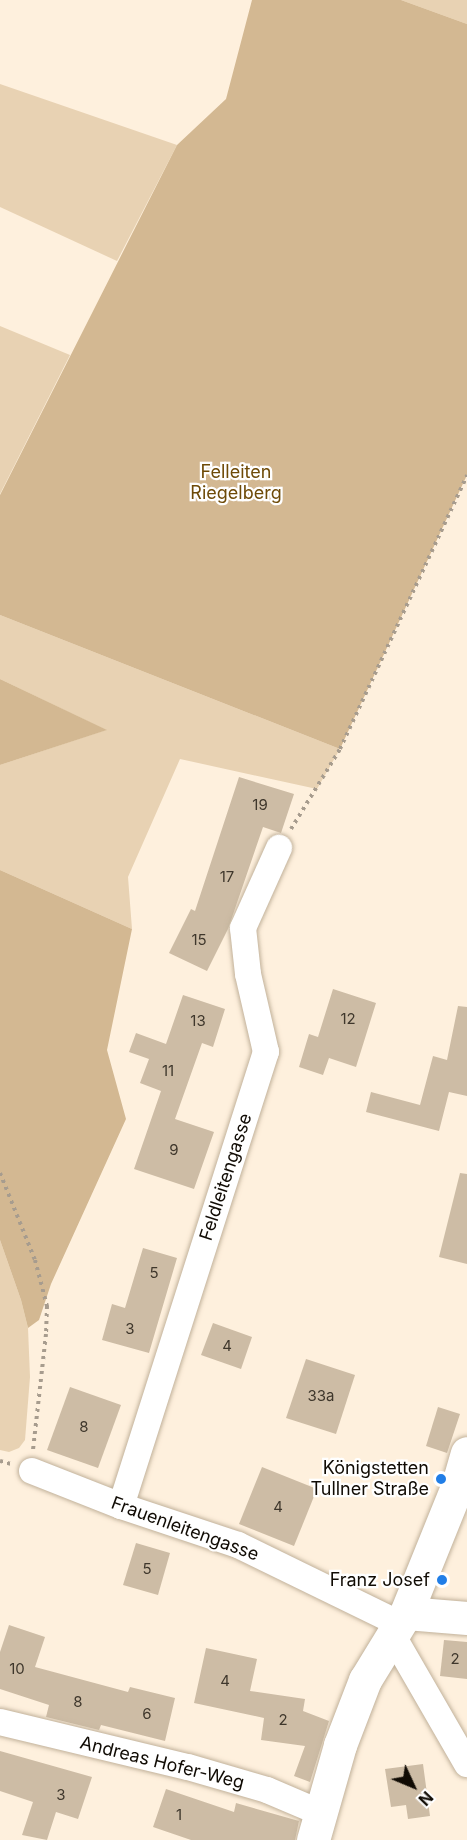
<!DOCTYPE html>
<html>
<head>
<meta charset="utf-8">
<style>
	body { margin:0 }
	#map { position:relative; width:467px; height:1840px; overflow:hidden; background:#fef0dd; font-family:Inter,sans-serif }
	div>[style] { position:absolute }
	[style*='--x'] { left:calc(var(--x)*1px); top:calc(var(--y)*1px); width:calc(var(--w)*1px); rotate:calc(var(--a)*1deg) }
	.green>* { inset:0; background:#e8d2b3 }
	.forest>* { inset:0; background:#d3b892 }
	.building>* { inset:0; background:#cdbca5 }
	.path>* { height:4px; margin-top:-2px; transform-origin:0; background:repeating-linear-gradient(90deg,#a79c8e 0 3px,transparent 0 7.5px) }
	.roads { filter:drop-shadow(0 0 2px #c1b19a) drop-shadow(0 0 2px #c1b19a) }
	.street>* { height:26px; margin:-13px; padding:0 13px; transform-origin:13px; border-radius:13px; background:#fff }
	.secondary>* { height:33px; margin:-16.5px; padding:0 16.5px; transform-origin:16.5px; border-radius:16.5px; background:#fff }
	.dots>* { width:16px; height:16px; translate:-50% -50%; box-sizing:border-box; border:3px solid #fff; border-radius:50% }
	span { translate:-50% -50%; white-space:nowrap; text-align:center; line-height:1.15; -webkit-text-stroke:4.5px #fff; paint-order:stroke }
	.number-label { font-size:15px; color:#3f372c }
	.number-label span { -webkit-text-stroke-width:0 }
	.park-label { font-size:18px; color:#6e4a07 }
	.street-label { font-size:18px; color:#100b04 }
	.poi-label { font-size:18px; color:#100b04 }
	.right { translate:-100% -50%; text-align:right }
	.north { position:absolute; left:383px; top:1756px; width:60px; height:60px; -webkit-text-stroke:4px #fff; paint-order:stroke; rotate:134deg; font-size:16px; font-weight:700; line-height:24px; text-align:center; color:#100b04 }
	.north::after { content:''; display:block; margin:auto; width:21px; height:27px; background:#100b04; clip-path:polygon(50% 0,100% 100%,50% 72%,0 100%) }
</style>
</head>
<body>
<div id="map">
	<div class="green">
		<div style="clip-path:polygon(401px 0,467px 0,467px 24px)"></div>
		<div style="clip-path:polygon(0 84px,177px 145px,117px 261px,0 207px)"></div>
		<div style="clip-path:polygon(0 326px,70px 355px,0 494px)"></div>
		<div style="clip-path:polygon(0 615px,340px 749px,317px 789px,180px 759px,128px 877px,132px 929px,0 870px,0 765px,106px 730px,0 679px)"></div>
		<div style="clip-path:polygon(0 1240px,21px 1300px,28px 1328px,30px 1377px,25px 1440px,19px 1448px,9px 1452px,0 1450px)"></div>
	</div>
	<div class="forest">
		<div style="clip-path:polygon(252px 0,401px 0,467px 24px,467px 475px,340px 749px,0 615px,0 495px,177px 145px,226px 99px)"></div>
		<div style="clip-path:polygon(0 679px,107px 730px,0 765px)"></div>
		<div style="clip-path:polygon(0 870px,132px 929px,107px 1050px,126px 1119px,51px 1284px,39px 1320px,28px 1328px,21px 1300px,0 1240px)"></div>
	</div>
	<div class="building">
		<div style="clip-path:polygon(239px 777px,294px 794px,281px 833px,263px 827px,228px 929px,207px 971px,169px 953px,191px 909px,195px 911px)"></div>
		<div style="clip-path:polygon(333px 989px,376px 1003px,356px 1067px,329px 1058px,323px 1075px,299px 1067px,309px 1034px,318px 1037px)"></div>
		<div style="clip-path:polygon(183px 995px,225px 1009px,213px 1047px,202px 1043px,175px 1119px,214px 1132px,194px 1189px,134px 1169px,161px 1091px,140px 1083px,149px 1059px,129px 1052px,136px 1033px,166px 1044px)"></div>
		<div style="clip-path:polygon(458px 1006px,467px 1007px,467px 1096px,449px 1092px,439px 1131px,366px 1112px,371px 1092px,420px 1105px,433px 1056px,447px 1060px)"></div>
		<div style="clip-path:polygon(460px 1173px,467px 1174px,467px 1264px,439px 1257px)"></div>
		<div style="clip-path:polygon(143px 1248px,177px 1258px,149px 1353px,102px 1340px,112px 1304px,125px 1308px)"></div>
		<div style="clip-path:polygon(213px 1323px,252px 1337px,241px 1369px,201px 1355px)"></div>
		<div style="clip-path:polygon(306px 1359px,355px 1375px,336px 1434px,286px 1418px)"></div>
		<div style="clip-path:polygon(70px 1387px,121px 1405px,98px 1468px,47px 1450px)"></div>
		<div style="clip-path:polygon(438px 1407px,460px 1414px,447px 1453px,426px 1446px)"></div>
		<div style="clip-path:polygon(262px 1467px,317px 1489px,294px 1546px,239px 1524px)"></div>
		<div style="clip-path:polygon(136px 1543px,170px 1553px,158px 1595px,123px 1585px)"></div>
		<div style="clip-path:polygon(9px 1625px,45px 1637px,35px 1667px,128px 1692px,130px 1687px,175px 1698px,165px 1741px,101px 1725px,99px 1730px,46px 1717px,49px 1705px,0 1689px,0 1652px)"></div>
		<div style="clip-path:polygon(444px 1640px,467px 1642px,467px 1679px,440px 1676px)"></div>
		<div style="clip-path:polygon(206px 1648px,257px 1659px,250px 1691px,305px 1699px,303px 1711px,329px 1721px,310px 1782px,294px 1776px,305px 1746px,261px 1740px,264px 1718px,194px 1703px)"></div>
		<div style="clip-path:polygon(0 1751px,92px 1777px,78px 1819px,56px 1812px,47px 1840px,22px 1835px,33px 1802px,0 1791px)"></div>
		<div style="clip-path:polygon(423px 1764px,430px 1816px,408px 1819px,406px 1805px,391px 1807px,385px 1769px)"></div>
		<div style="clip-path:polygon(166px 1789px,234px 1812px,236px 1803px,299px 1821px,295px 1840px,191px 1840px,153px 1827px)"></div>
	</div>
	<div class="path">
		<div style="--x:291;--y:829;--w:94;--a:-58.5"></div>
		<div style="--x:340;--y:749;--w:302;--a:-65.1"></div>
		<div style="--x:0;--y:1173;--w:94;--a:68.1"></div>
		<div style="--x:35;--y:1260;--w:48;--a:75.4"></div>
		<div style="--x:47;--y:1306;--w:28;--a:92"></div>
		<div style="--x:46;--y:1334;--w:116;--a:96.4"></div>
		<div style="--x:0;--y:1461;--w:11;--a:15"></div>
	</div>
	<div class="roads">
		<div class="street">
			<div style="--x:32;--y:1471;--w:96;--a:21.5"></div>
			<div style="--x:121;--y:1506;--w:123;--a:18.4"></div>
			<div style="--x:238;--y:1545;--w:180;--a:26"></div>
			<div style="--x:121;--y:1506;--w:477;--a:-72.3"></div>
			<div style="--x:266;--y:1052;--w:80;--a:-103"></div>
			<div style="--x:248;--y:974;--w:46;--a:-96.2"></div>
			<div style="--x:243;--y:928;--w:88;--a:-65.8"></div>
			<div style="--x:393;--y:1636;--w:148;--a:60"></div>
			<div style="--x:0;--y:1722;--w:193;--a:13.5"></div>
			<div style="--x:188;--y:1767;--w:82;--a:16.2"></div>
			<div style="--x:267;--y:1790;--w:59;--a:23.1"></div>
		</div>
		<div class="secondary">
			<div style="--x:406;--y:1613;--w:61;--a:4.7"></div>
			<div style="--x:313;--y:1840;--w:99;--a:-74.1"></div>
			<div style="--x:340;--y:1745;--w:70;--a:-69"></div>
			<div style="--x:365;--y:1680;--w:79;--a:-58.5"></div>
			<div style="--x:406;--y:1613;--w:139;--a:-68"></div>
			<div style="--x:458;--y:1484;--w:32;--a:-74"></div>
		</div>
	</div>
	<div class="dots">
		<div style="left:441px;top:1479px;background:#217ee7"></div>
		<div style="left:442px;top:1580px;background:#217ee7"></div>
	</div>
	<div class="number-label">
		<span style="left:260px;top:805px">19</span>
		<span style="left:227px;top:877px">17</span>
		<span style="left:199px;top:940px">15</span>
		<span style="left:348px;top:1019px">12</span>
		<span style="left:198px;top:1021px">13</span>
		<span style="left:168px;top:1071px">11</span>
		<span style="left:174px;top:1150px">9</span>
		<span style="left:154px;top:1273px">5</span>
		<span style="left:130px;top:1329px">3</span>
		<span style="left:227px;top:1346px">4</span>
		<span style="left:321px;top:1396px">33a</span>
		<span style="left:84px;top:1427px">8</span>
		<span style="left:278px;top:1507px">4</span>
		<span style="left:147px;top:1569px">5</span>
		<span style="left:455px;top:1659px">2</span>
		<span style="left:17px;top:1669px">10</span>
		<span style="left:225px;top:1681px">4</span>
		<span style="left:78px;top:1702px">8</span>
		<span style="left:147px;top:1714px">6</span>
		<span style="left:283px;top:1720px">2</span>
		<span style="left:61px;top:1795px">3</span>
		<span style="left:179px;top:1815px">1</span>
	</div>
	<div class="park-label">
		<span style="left:236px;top:483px">Felleiten<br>Riegelberg</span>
	</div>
	<div class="street-label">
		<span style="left:226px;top:1177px;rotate:-72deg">Feldleitengasse</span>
		<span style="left:185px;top:1529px;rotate:20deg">Frauenleitengasse</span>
		<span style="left:162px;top:1763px;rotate:14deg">Andreas Hofer-Weg</span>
	</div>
	<div class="poi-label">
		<span class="right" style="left:429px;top:1479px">Königstetten<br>Tullner Straße</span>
		<span class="right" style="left:430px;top:1580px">Franz Josef</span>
	</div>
	<div class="north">N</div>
</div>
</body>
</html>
